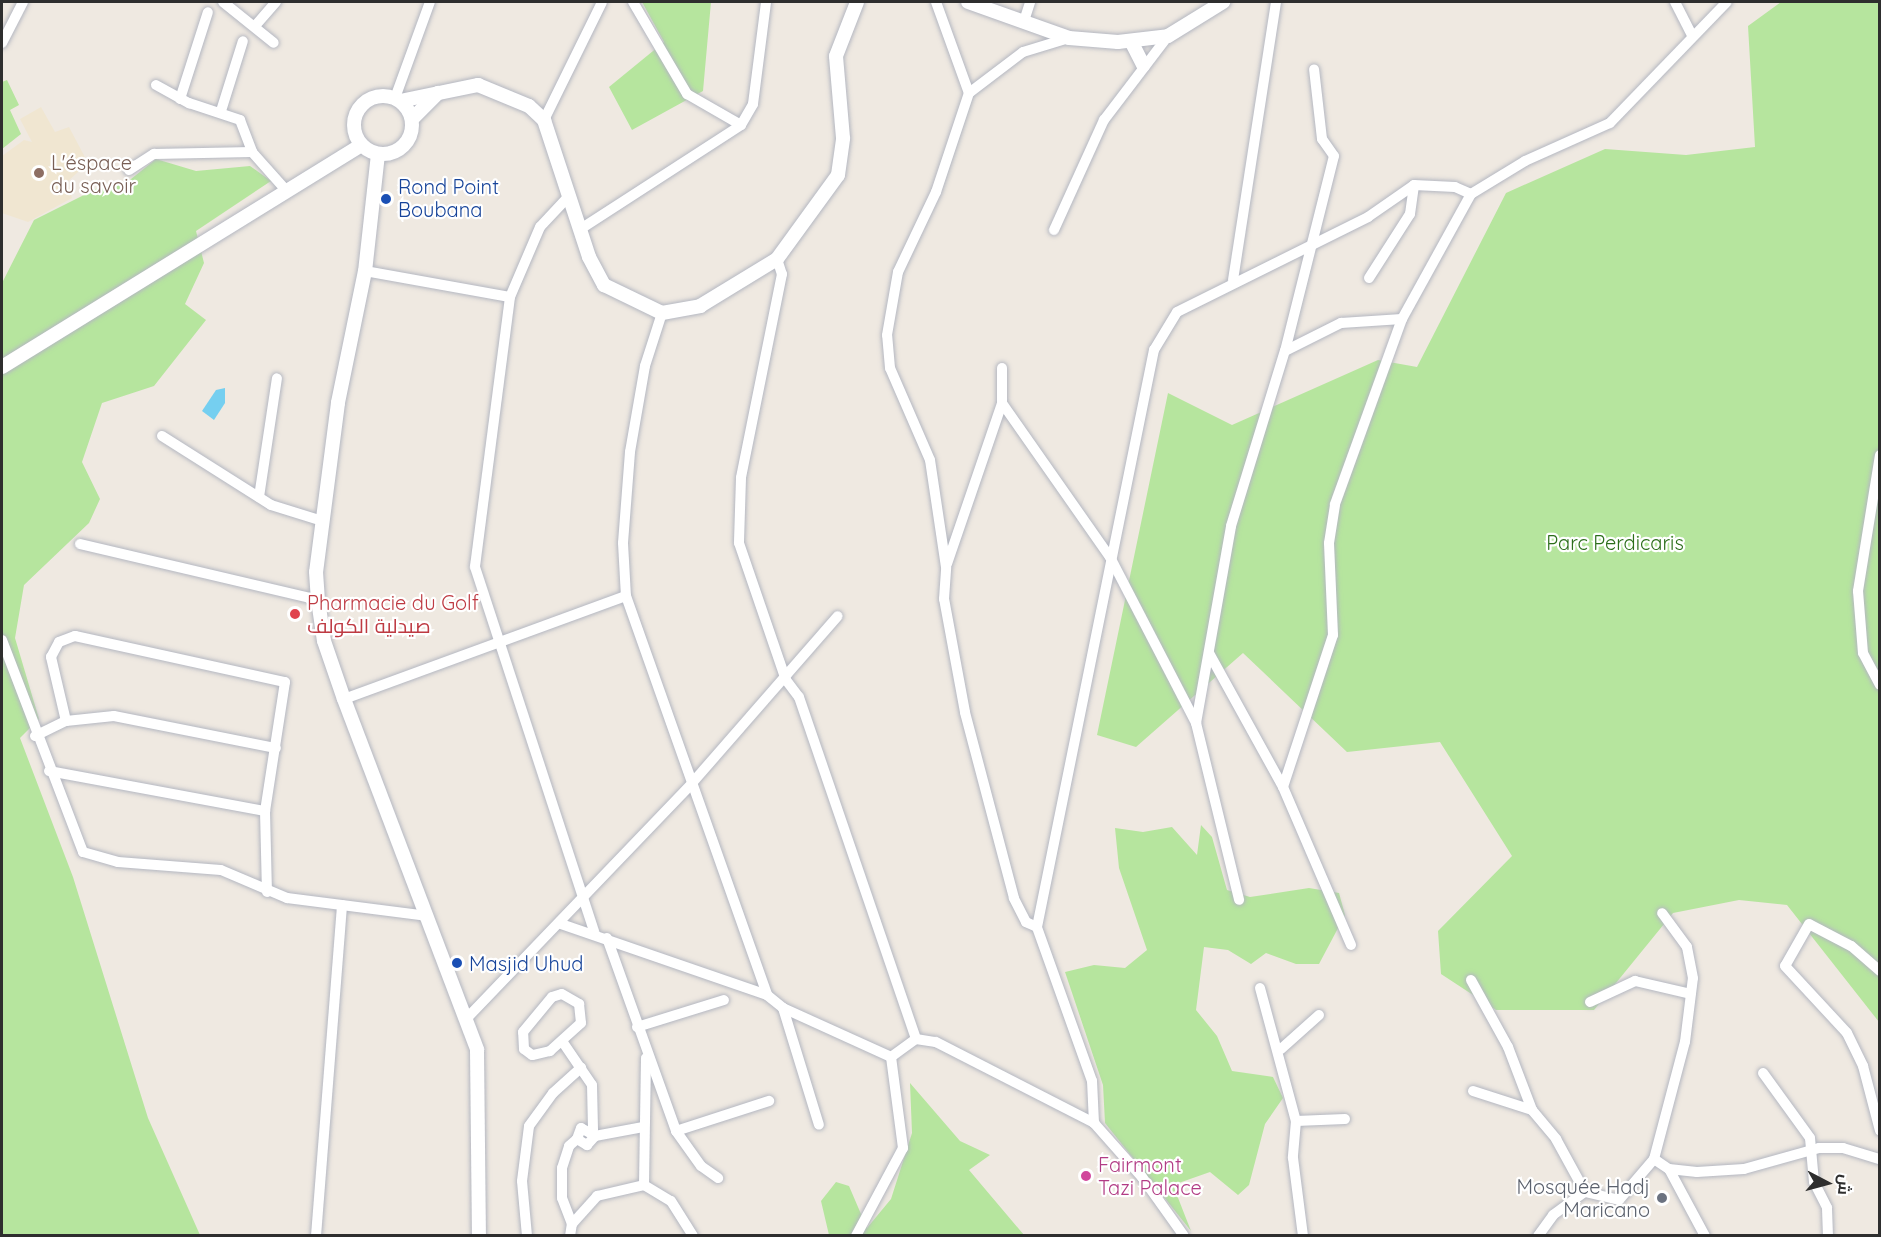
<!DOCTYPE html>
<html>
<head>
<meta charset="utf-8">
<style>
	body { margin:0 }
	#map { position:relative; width:1881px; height:1237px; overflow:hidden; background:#efe9e1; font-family:Quicksand,Cairo,sans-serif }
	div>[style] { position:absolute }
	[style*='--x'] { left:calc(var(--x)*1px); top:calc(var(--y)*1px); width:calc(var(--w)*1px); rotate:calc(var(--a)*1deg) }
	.education>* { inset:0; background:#f0e6d1 }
	.green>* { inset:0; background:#b6e59e }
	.water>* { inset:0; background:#75cff0 }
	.roads { filter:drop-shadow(0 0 2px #b4b7c1) drop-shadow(0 0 2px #b4b7c1) }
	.street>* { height:10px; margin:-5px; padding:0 5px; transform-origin:5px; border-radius:5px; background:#fff }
	.secondary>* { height:14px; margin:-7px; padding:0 7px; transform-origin:7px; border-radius:7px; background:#fff }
	.secondary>.ring { margin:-7px; padding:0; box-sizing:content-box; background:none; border:14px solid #fff; border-radius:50% }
	.dots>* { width:16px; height:16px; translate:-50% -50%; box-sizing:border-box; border:3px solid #fff; border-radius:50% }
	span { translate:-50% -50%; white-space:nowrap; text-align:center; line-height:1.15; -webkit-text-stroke:4.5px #fff; paint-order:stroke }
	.education-label { font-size:20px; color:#785e54 }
	.left { translate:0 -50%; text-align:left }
	.transit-label { font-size:20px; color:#164399 }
	.park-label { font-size:20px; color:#2c6e1b }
	.health-label { font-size:20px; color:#be3a42 }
	.hotel-label { font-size:20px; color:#b23c85 }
	.worship-label { font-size:20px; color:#5b616d }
	.right { translate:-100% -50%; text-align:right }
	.frame { position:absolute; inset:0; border:3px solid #2e2e2e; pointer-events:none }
	.north { position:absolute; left:1797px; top:1153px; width:60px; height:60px; -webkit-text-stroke:4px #fff; paint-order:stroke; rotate:96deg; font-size:16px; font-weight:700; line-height:24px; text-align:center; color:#2e2e2e }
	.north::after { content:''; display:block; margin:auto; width:21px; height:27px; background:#2e2e2e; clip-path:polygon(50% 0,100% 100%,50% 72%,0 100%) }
</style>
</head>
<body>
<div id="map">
	<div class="education">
		<div style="clip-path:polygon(41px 107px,55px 132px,69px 127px,88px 163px,67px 182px,72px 198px,28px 222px,2px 213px,2px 156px,24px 140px,32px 142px,20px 119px)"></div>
	</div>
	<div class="green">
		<div style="clip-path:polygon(642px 2px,711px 2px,703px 91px,632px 130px,609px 87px,664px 42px)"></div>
		<div style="clip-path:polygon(1781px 2px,1879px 2px,1879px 1022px,1787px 905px,1739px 900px,1673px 913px,1594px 1010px,1496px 1010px,1441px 974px,1438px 931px,1512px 856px,1440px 742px,1347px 752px,1243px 653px,1136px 747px,1097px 735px,1168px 393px,1232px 425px,1378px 360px,1417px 367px,1506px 193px,1605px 149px,1686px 155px,1755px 147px,1748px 26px)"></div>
		<div style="clip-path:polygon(7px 80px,19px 105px,10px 110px,21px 134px,2px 149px,2px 82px)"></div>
		<div style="clip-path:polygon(156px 159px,196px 171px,250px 166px,271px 181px,196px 231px,204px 263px,185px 304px,206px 320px,154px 386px,102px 403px,82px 462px,100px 499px,89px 523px,24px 585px,15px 638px,39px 719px,20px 738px,73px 877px,148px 1118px,200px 1235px,2px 1235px,2px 283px,34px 220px,100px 187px,126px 183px)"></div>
		<div style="clip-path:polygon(1201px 825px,1212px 837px,1227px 890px,1250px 897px,1309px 888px,1339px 893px,1345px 915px,1319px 964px,1296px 964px,1266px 953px,1251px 964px,1228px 950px,1204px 947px,1196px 1010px,1217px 1036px,1232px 1071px,1273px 1077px,1283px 1098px,1265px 1124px,1249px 1185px,1238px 1195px,1210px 1172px,1173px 1185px,1191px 1231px,1105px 1123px,1103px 1085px,1065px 972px,1094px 965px,1125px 968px,1147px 950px,1119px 868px,1115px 828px,1143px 832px,1172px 827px,1197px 855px)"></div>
		<div style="clip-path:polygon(910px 1083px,960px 1141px,990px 1155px,969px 1170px,1024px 1235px,829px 1235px,821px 1201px,836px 1182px,849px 1186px,867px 1228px,891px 1199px,912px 1133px)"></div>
	</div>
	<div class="water">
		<div style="clip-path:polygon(225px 388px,225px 403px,214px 420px,202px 411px,216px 390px)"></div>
	</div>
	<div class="roads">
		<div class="street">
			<div style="--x:223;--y:2;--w:65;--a:38.8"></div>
			<div style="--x:633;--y:2;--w:107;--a:59.6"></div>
			<div style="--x:687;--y:94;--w:62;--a:29.9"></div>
			<div style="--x:936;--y:2;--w:97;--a:70.1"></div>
			<div style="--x:1675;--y:2;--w:38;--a:63"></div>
			<div style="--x:1024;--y:21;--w:20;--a:-72"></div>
			<div style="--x:255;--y:26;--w:32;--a:-49"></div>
			<div style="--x:2;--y:43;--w:46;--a:-62.9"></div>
			<div style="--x:156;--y:85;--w:38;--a:29"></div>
			<div style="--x:189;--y:103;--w:54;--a:18.4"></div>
			<div style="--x:240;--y:120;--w:34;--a:69"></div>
			<div style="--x:252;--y:152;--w:50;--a:48.3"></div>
			<div style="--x:395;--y:98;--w:102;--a:-70"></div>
			<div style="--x:180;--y:99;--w:91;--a:-72.2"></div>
			<div style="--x:221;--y:111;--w:73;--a:-72.6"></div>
			<div style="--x:544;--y:120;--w:131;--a:-63.8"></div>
			<div style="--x:129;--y:170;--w:30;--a:-33"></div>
			<div style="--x:154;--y:154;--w:98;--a:-1.2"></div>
			<div style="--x:1471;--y:194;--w:63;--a:-31.4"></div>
			<div style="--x:1525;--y:161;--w:93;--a:-24.1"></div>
			<div style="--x:1610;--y:123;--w:168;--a:-46"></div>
			<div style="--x:569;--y:196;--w:42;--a:133.1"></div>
			<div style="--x:540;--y:227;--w:76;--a:113.2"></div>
			<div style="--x:510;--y:297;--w:272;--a:97.4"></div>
			<div style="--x:475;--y:567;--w:384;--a:71.9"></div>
			<div style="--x:579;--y:230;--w:193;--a:-32.9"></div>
			<div style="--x:741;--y:125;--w:24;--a:-60"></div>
			<div style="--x:753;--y:104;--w:103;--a:-82.7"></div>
			<div style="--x:1054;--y:230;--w:121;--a:-65.6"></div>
			<div style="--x:1104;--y:120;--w:106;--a:-52.7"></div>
			<div style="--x:777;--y:259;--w:16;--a:72"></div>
			<div style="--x:782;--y:274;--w:208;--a:101.4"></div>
			<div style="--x:741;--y:478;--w:65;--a:91.8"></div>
			<div style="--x:739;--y:543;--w:145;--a:71.1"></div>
			<div style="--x:786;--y:680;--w:21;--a:53"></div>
			<div style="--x:799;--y:697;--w:361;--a:71.1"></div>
			<div style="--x:365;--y:271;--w:147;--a:10.2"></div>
			<div style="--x:1369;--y:278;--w:76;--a:-57.4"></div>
			<div style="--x:1410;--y:214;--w:29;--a:-82"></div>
			<div style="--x:1233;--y:280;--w:281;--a:-81.2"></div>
			<div style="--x:662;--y:313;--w:56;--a:107.8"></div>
			<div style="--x:645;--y:366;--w:87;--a:99.9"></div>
			<div style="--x:630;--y:452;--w:91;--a:94.4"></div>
			<div style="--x:623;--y:543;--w:53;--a:86.8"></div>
			<div style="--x:626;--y:596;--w:423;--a:70.5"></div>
			<div style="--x:1285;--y:351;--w:63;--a:-26.6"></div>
			<div style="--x:1341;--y:323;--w:61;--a:-3.8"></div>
			<div style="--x:1002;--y:403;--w:188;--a:55"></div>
			<div style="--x:1110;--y:557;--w:187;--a:62.6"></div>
			<div style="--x:1196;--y:723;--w:182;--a:76.3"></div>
			<div style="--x:162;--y:436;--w:129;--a:32.3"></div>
			<div style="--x:271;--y:505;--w:53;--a:17.4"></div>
			<div style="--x:1880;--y:455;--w:138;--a:99.2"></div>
			<div style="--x:1858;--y:591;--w:62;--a:85.4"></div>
			<div style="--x:1863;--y:653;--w:36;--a:62"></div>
			<div style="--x:259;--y:497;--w:120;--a:-81.4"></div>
			<div style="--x:80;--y:544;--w:244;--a:13.2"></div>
			<div style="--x:947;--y:564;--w:170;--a:-71.1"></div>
			<div style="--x:1002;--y:403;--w:35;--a:-90"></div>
			<div style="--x:2;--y:640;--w:227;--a:69.1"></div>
			<div style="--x:83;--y:852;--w:36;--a:16"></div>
			<div style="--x:118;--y:862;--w:103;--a:4.4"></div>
			<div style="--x:221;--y:870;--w:72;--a:23"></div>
			<div style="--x:287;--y:898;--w:142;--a:7.3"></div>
			<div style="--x:1209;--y:653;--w:153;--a:61.1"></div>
			<div style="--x:1283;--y:787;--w:172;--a:66.7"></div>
			<div style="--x:344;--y:699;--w:300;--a:-20.1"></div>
			<div style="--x:66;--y:721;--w:66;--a:-103.2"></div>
			<div style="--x:51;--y:657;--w:17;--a:-62"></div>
			<div style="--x:59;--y:642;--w:17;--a:-21"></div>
			<div style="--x:75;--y:636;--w:215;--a:12.4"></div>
			<div style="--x:285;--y:682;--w:131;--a:98.8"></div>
			<div style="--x:265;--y:811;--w:81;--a:88.6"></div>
			<div style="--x:1196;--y:723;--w:200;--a:-79.9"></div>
			<div style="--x:1231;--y:526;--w:183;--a:-72.9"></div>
			<div style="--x:1285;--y:351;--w:201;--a:-75.9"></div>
			<div style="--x:1334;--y:156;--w:21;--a:-125"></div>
			<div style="--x:1322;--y:139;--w:70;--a:-96.5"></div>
			<div style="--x:35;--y:736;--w:34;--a:-26"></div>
			<div style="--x:66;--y:721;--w:48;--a:-5.9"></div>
			<div style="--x:114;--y:716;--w:165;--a:11.2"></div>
			<div style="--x:49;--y:771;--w:220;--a:10.5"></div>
			<div style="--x:1283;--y:787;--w:160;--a:-71.8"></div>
			<div style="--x:1333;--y:635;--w:92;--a:-92.5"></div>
			<div style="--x:1329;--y:543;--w:39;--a:-81"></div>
			<div style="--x:1335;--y:504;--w:197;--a:-70.1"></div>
			<div style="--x:1402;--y:319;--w:143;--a:-61.1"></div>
			<div style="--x:561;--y:924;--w:218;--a:19"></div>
			<div style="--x:767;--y:995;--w:21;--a:39"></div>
			<div style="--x:783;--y:1008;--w:119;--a:24.4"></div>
			<div style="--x:891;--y:1057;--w:92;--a:82.5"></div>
			<div style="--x:903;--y:1148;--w:100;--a:118.1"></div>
			<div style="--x:1037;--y:927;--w:12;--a:-156"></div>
			<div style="--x:1026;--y:922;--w:27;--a:-117"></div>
			<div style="--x:1014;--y:898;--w:192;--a:-104.8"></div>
			<div style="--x:965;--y:712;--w:115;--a:-100.5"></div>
			<div style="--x:944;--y:599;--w:32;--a:-86"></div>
			<div style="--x:946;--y:567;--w:108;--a:-98.5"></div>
			<div style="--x:930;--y:460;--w:100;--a:-113.5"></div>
			<div style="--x:890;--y:368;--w:33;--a:-95"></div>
			<div style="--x:887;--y:335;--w:64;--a:-80.1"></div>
			<div style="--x:898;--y:272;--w:89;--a:-64.6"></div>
			<div style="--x:936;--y:192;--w:104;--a:-71.6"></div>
			<div style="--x:969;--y:93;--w:68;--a:-37.2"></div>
			<div style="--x:1023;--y:52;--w:48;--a:-16.9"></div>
			<div style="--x:607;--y:938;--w:205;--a:70.3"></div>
			<div style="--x:676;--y:1131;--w:43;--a:54.5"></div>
			<div style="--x:701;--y:1166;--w:21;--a:35"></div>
			<div style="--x:1880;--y:971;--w:38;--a:-139"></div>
			<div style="--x:1851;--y:946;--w:47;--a:-152.4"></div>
			<div style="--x:1809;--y:924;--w:48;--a:119.7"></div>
			<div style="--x:1785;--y:966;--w:91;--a:47.2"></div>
			<div style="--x:1847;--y:1033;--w:37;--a:64"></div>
			<div style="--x:1863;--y:1066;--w:67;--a:75.3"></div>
			<div style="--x:1471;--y:980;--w:77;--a:61.1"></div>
			<div style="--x:1508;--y:1047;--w:67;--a:69.1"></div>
			<div style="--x:1532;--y:1110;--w:38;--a:50"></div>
			<div style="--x:1556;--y:1139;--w:60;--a:61.3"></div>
			<div style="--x:1260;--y:988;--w:138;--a:74.9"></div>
			<div style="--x:1296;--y:1121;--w:37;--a:95"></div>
			<div style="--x:1293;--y:1158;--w:79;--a:82.7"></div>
			<div style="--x:562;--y:994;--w:20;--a:30"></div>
			<div style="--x:579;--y:1004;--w:19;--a:84"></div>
			<div style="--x:581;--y:1023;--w:42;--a:137.9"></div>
			<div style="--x:550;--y:1051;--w:18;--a:167"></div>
			<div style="--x:532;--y:1055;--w:10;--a:-143"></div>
			<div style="--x:524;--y:1049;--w:17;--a:-93"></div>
			<div style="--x:523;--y:1032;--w:45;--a:-50.4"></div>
			<div style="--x:552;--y:997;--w:10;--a:-17"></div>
			<div style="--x:1590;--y:1002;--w:50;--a:-25"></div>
			<div style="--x:1635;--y:981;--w:57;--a:13.1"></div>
			<div style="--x:783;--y:1008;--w:122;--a:72.9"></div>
			<div style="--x:468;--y:1017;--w:325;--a:-46.2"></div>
			<div style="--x:693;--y:782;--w:220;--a:-48.9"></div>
			<div style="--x:637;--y:1027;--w:91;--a:-17.2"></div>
			<div style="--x:562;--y:1041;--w:53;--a:55.7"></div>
			<div style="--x:592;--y:1085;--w:45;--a:88.7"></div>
			<div style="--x:1281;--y:1049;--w:51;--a:-41.8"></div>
			<div style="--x:891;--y:1057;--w:31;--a:-36"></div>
			<div style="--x:916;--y:1039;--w:20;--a:9"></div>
			<div style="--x:936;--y:1042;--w:178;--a:27.1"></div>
			<div style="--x:1094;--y:1123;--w:72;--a:48.4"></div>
			<div style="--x:1142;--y:1177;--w:72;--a:54.6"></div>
			<div style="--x:1763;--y:1073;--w:80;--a:54.1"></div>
			<div style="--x:1810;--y:1138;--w:44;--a:84.8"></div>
			<div style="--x:1814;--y:1182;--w:29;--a:63"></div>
			<div style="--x:1827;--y:1208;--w:28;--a:88"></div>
			<div style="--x:1473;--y:1091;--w:62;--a:17.9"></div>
			<div style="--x:1296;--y:1121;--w:49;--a:-2.3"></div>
			<div style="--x:1094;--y:1123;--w:42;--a:-92.7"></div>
			<div style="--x:1092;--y:1081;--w:164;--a:-109.7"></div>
			<div style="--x:1037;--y:927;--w:589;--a:-78.54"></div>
			<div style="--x:1154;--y:350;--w:44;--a:-58.8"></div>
			<div style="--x:1177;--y:312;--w:213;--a:-26.4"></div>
			<div style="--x:1368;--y:217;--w:56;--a:-34.8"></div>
			<div style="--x:1414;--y:185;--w:41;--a:2.8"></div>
			<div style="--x:1455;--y:187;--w:17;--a:24"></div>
			<div style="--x:676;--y:1131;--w:98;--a:-17.9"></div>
			<div style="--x:595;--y:1136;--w:16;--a:-150"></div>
			<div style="--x:581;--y:1128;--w:12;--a:110"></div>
			<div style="--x:577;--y:1139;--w:12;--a:31"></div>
			<div style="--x:587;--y:1145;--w:12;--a:-48"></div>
			<div style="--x:595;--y:1136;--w:49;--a:-10.6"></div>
			<div style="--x:1654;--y:1159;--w:18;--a:34"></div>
			<div style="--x:1669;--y:1169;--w:28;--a:6"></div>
			<div style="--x:1697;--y:1172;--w:47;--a:-3.7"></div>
			<div style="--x:1744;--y:1169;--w:78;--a:-15.6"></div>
			<div style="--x:1819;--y:1148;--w:24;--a:0"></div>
			<div style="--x:1843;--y:1148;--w:39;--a:17"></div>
			<div style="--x:1669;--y:1169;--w:76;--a:61.8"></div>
			<div style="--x:644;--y:1185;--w:127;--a:-89.1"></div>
			<div style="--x:572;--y:1224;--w:28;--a:-111"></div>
			<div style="--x:562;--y:1198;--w:30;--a:-90"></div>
			<div style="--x:562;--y:1168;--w:23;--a:-72"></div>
			<div style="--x:569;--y:1146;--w:11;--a:-41"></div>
			<div style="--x:316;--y:1236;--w:332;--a:-85.5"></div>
			<div style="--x:527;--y:1236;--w:55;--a:-95.2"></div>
			<div style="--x:522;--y:1181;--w:55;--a:-82.7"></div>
			<div style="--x:529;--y:1126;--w:41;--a:-54"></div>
			<div style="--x:553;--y:1093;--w:38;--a:-42"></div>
			<div style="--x:570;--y:1236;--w:12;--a:-81"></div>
			<div style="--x:572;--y:1224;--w:38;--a:-48"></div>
			<div style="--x:597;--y:1196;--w:48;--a:-13.2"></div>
			<div style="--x:644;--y:1185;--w:31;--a:31"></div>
			<div style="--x:671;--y:1201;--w:41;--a:57.8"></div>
			<div style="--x:1538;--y:1236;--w:26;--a:-54"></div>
			<div style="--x:1553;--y:1215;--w:39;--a:-36"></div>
			<div style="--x:1585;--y:1192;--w:35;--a:13"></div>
			<div style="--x:1619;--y:1200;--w:54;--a:-49.5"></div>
			<div style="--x:1654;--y:1159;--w:121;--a:-75.2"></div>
			<div style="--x:1685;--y:1042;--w:64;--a:-82.9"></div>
			<div style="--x:1693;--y:978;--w:32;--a:-101"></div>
			<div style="--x:1687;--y:947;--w:42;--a:-126.3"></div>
		</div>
		<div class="secondary">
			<div style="--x:968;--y:2;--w:107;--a:19.6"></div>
			<div style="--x:1069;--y:38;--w:49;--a:4.7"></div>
			<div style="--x:1118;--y:42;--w:50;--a:-6.8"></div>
			<div style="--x:1168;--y:36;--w:65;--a:-31.7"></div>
			<div style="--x:1131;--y:41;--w:27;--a:63"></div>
			<div class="ring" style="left:354px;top:96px;width:44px;height:44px"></div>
			<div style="--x:400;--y:101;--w:80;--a:-11.6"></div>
			<div style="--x:478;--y:85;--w:55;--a:22.4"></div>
			<div style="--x:529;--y:106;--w:21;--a:43"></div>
			<div style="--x:544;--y:120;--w:144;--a:71.8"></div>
			<div style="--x:589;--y:257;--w:32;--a:62"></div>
			<div style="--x:604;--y:285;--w:64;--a:25.8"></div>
			<div style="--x:662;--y:313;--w:39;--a:-10"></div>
			<div style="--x:700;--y:306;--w:90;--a:-31.4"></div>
			<div style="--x:777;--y:259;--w:104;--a:-54"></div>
			<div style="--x:838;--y:175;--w:37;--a:-82"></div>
			<div style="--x:843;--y:138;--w:82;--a:-94.9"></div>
			<div style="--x:836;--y:56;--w:58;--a:-68.7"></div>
			<div style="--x:412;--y:119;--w:37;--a:-45"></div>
			<div style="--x:378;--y:154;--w:118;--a:96.3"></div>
			<div style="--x:365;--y:271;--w:135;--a:101.6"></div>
			<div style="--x:338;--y:403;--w:170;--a:97.4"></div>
			<div style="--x:316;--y:572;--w:28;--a:86"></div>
			<div style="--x:318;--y:600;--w:41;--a:81.7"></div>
			<div style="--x:324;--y:641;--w:61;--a:71"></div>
			<div style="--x:344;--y:699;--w:375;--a:69.2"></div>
			<div style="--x:477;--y:1050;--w:186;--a:89.4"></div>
			<div style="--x:2;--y:367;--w:422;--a:-31.7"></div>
		</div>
	</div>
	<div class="dots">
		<div style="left:39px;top:173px;background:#8d6e63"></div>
		<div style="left:386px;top:199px;background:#1a4fb4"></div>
		<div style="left:295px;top:614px;background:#e0444e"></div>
		<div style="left:457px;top:963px;background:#1a4fb4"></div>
		<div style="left:1086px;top:1176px;background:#d1479c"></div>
		<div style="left:1662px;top:1198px;background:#6b7280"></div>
	</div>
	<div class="education-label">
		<span class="left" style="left:51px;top:174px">L'éspace<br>du savoir</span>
	</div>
	<div class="transit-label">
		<span class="left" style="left:398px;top:198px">Rond Point<br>Boubana</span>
		<span class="left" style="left:469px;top:963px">Masjid Uhud</span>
	</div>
	<div class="park-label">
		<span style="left:1615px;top:542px">Parc Perdicaris</span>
	</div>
	<div class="health-label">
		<span class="left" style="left:307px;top:614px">Pharmacie du Golf<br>صيدلية الكولف</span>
	</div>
	<div class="hotel-label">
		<span class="left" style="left:1098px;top:1176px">Fairmont<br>Tazi Palace</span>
	</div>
	<div class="worship-label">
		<span class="right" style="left:1650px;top:1198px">Mosquée Hadj<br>Maricano</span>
	</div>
	<div class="frame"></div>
	<div class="north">ش</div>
</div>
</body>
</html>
